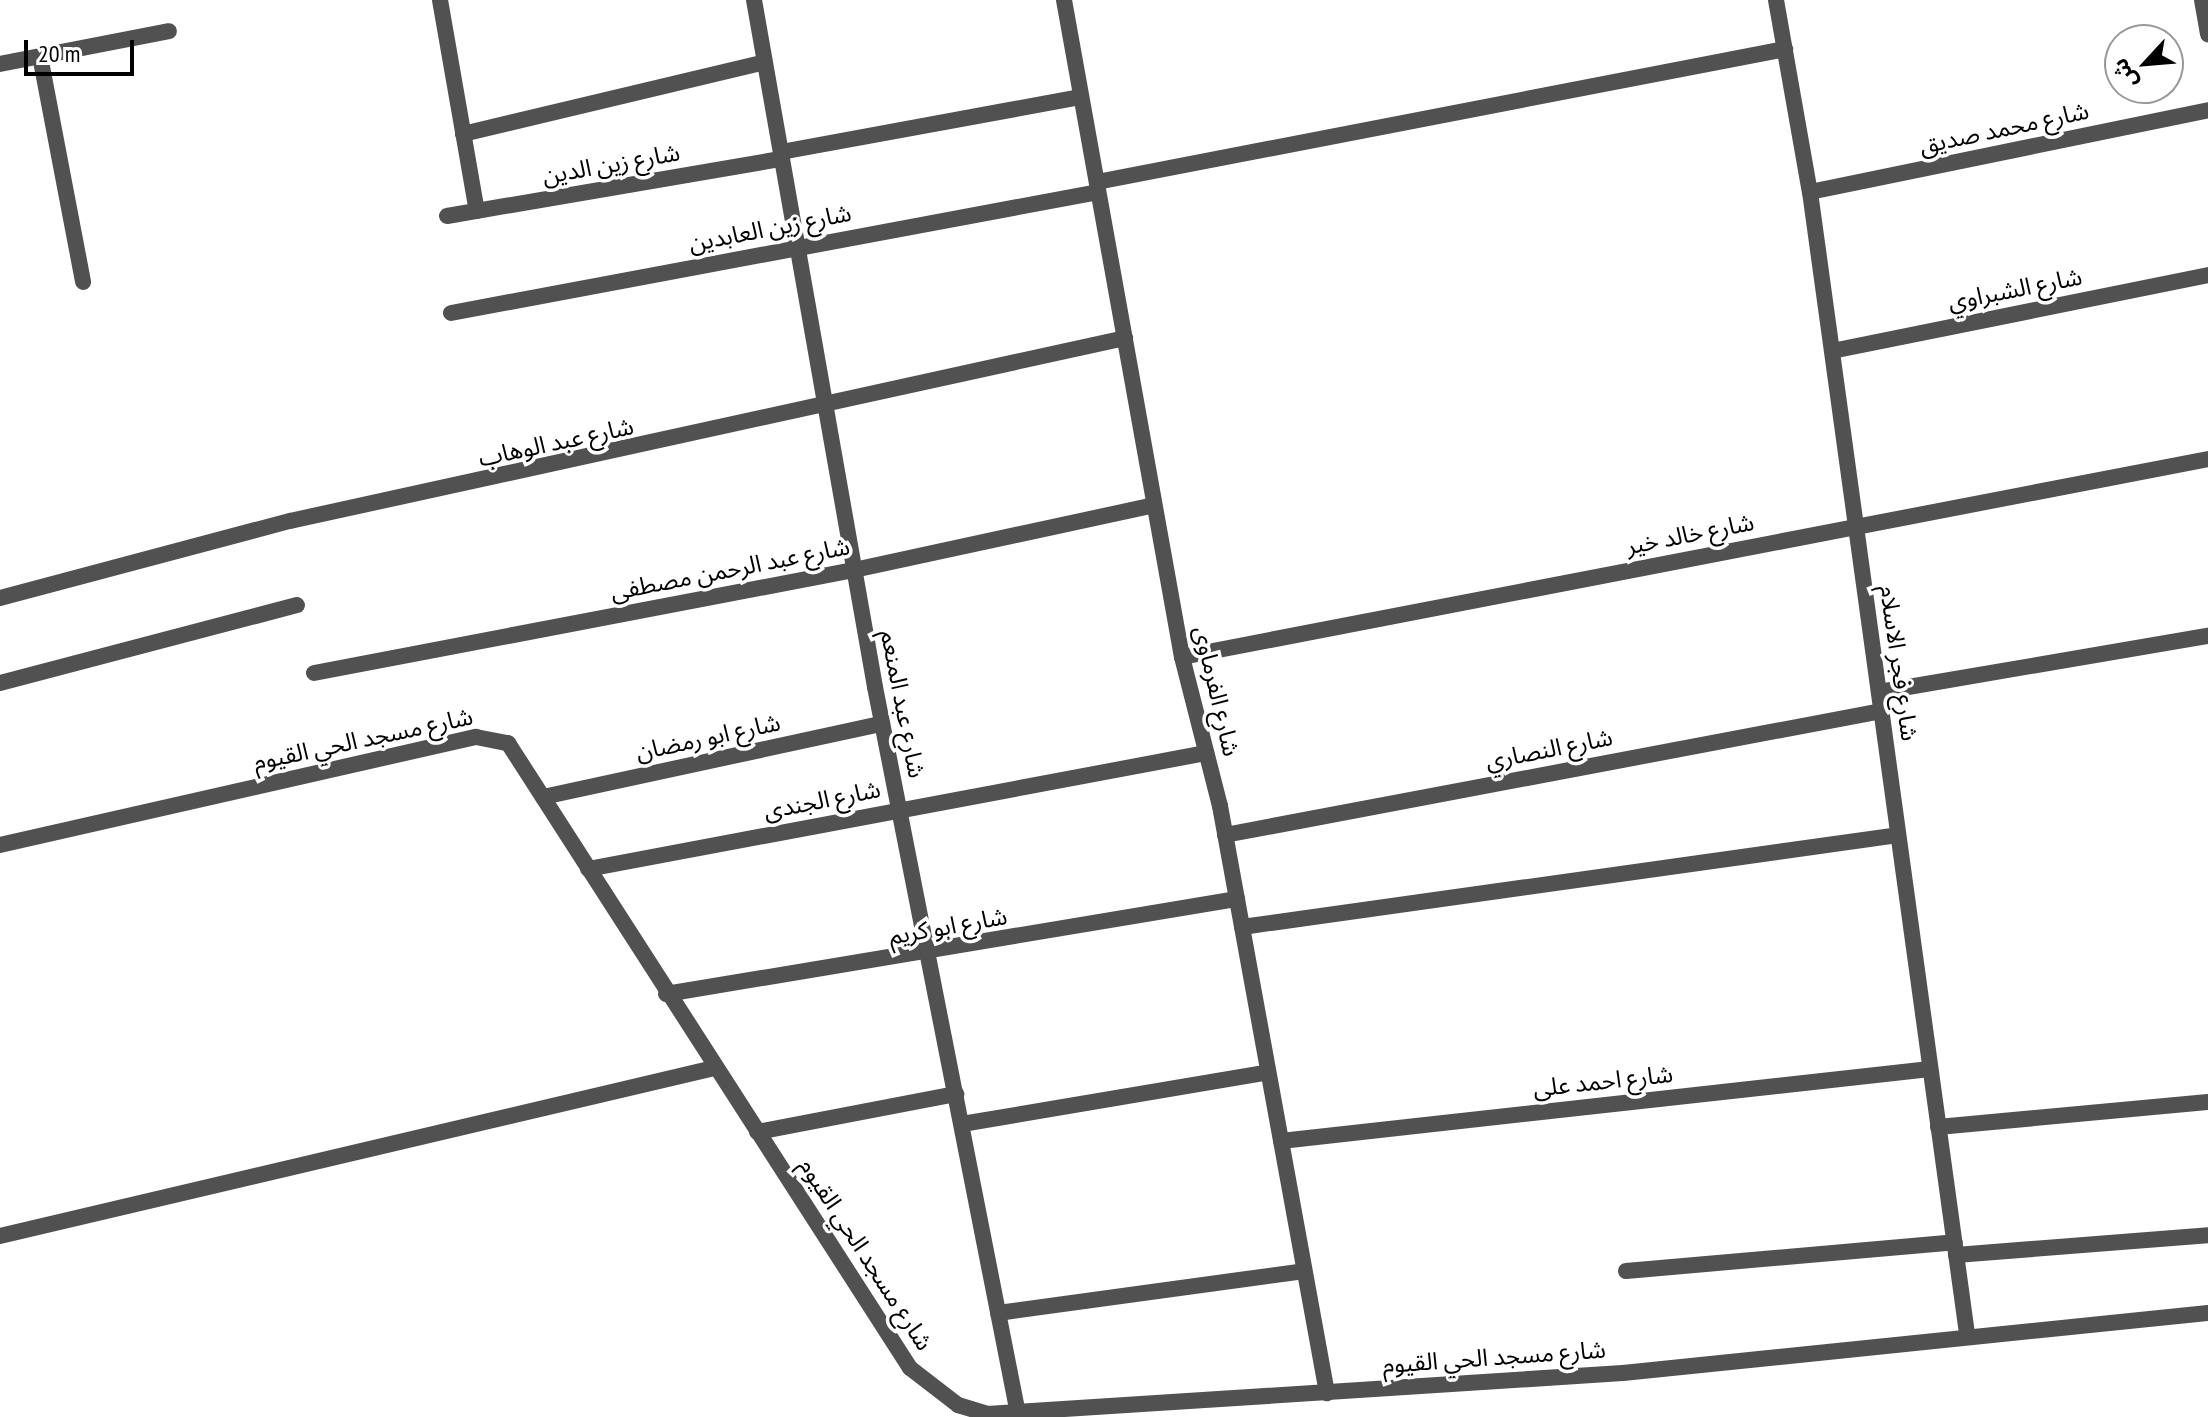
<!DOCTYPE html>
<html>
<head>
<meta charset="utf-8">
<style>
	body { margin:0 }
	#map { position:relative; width:2208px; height:1417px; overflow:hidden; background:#fff; font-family:"PT Sans Narrow","Noto Sans Arabic",sans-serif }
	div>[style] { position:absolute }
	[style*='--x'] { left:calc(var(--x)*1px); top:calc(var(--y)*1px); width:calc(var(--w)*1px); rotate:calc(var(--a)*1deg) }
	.minor>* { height:16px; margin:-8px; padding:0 8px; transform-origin:8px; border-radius:8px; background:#515151 }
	span { translate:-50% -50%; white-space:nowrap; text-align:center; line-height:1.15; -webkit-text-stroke:7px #fff; paint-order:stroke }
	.street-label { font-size:24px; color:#000 }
	.north { position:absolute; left:2104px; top:24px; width:80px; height:80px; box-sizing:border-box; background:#fff; border:2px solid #999; border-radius:50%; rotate:244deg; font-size:22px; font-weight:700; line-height:32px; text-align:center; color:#000 }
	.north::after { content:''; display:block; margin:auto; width:28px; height:36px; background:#000; clip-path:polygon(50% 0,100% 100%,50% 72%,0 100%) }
	.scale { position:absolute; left:24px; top:40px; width:110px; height:36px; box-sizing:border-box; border:4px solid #000; border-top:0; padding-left:10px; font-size:24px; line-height:28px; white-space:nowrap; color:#000; -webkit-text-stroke:6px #fff; paint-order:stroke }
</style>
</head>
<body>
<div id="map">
	<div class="minor">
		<div style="--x:440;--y:0;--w:214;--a:80.1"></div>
		<div style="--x:754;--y:0;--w:698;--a:80.01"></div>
		<div style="--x:875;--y:687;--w:741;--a:78.87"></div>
		<div style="--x:1064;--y:0;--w:668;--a:79.82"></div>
		<div style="--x:1182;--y:657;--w:154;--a:75.7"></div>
		<div style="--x:1220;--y:806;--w:597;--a:79.67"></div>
		<div style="--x:1776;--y:0;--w:195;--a:80"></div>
		<div style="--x:1810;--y:192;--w:1153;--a:82.17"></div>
		<div style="--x:2202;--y:0;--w:35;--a:80"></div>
		<div style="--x:40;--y:56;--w:230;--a:79.2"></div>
		<div style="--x:0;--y:64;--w:172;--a:-11"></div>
		<div style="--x:463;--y:134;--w:310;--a:-13.4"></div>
		<div style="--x:781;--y:152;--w:305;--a:-10.4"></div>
		<div style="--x:1097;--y:182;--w:701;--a:-10.94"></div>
		<div style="--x:1810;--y:192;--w:406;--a:-11.6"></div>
		<div style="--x:447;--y:216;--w:340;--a:-9.7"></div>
		<div style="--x:451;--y:313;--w:658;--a:-10.59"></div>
		<div style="--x:1832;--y:351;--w:384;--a:-11.4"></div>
		<div style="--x:0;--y:598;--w:300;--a:-14.9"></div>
		<div style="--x:290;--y:521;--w:855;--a:-12.36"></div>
		<div style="--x:1182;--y:657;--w:1045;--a:-10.92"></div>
		<div style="--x:314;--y:673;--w:550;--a:-10.8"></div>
		<div style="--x:854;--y:570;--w:307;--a:-12.2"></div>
		<div style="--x:0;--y:683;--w:307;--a:-14.7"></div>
		<div style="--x:1879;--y:692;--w:334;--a:-9.7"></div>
		<div style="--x:543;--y:797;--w:347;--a:-12.2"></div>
		<div style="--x:1225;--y:835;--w:669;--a:-10.69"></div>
		<div style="--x:0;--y:845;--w:488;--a:-12.8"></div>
		<div style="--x:476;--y:737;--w:33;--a:11"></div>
		<div style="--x:508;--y:743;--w:743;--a:57.25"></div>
		<div style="--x:910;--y:1368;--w:61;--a:37.6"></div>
		<div style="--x:958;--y:1405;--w:30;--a:17"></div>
		<div style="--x:987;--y:1414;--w:637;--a:-3.69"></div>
		<div style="--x:1623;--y:1373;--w:588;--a:-5.86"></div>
		<div style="--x:588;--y:869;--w:629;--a:-10.63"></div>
		<div style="--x:1242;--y:927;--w:662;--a:-7.98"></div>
		<div style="--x:666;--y:994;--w:579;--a:-9.45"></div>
		<div style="--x:962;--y:1124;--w:310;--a:-9.6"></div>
		<div style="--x:1938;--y:1127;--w:271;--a:-5.3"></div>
		<div style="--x:757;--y:1132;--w:203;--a:-10.8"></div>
		<div style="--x:1281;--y:1141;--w:653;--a:-6.33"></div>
		<div style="--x:0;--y:1236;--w:733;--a:-13.24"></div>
		<div style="--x:1956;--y:1255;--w:253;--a:-4.5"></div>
		<div style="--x:1626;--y:1271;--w:330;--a:-5"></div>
		<div style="--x:998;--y:1313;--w:309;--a:-7.8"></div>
	</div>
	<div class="street-label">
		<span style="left:2004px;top:128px;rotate:-12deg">شارع محمد صديق</span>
		<span style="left:611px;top:164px;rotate:-10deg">شارع زين الدين</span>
		<span style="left:770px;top:228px;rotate:-11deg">شارع زين العابدين</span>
		<span style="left:2015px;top:289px;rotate:-11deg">شارع الشبراوي</span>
		<span style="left:556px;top:442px;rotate:-12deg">شارع عبد الوهاب</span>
		<span style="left:1690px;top:534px;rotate:-11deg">شارع خالد خير</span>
		<span style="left:730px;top:569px;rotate:-11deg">شارع عبد الرحمن مصطفى</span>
		<span style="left:1899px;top:663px;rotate:82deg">شارع فجر الاسلام</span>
		<span style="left:1217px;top:691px;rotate:77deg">شارع الفرماوى</span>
		<span style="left:903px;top:704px;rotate:79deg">شارع عبد المنعم</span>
		<span style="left:708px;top:737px;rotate:-12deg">شارع ابو رمضان</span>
		<span style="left:363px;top:739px;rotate:-12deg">شارع مسجد الحي القيوم</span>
		<span style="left:1549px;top:749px;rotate:-11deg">شارع النصاري</span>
		<span style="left:822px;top:800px;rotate:-11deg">شارع الجندى</span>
		<span style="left:948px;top:926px;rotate:-10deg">شارع ابو كريم</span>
		<span style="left:1603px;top:1081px;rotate:-6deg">شارع احمد على</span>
		<span style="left:866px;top:1254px;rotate:57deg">شارع مسجد الحي القيوم</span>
		<span style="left:1494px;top:1357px;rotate:-4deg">شارع مسجد الحي القيوم</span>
	</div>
	<div class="north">ش</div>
	<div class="scale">20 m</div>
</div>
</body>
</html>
